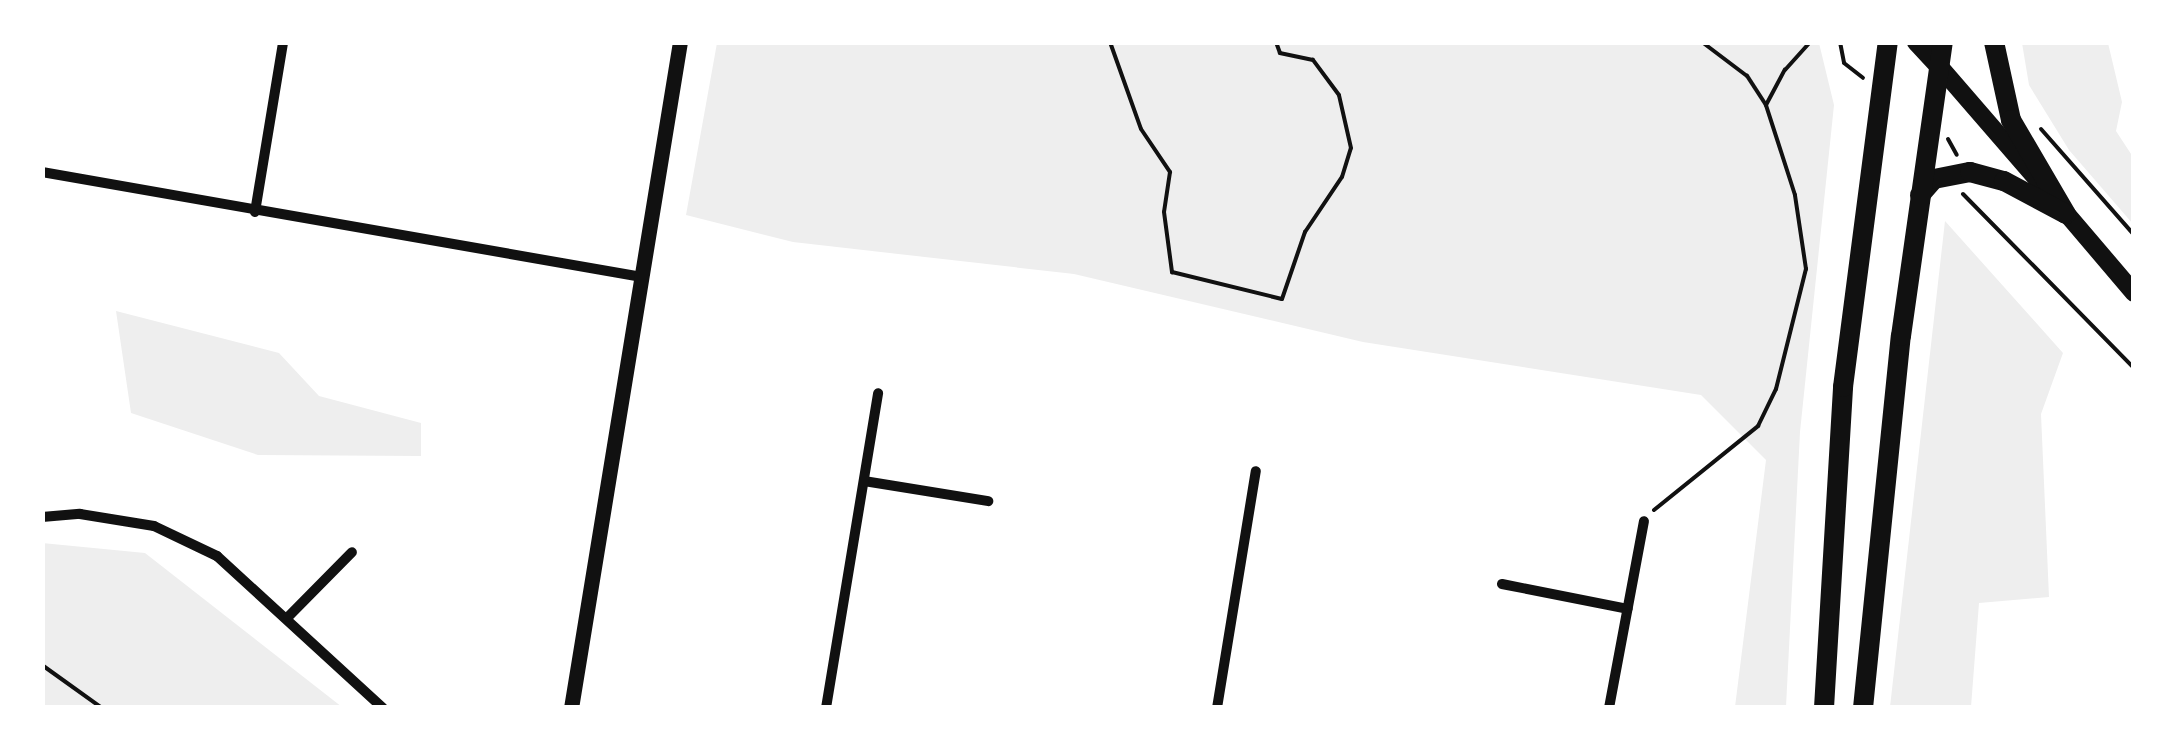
<!DOCTYPE html>
<html>
<head>
<meta charset="utf-8">
<style>
	body { margin:0 }
	#map { position:relative; width:2176px; height:750px; overflow:hidden; background:#fff; font-family:Roboto,sans-serif }
	div>[style] { position:absolute }
	[style*='--x'] { left:calc(var(--x)*1px); top:calc(var(--y)*1px); width:calc(var(--w)*1px); rotate:calc(var(--a)*1deg) }
	.green>* { inset:0; background:#eee }
	.path>* { height:4px; margin:-2px; padding:0 2px; transform-origin:2px; border-radius:2px; background:#111 }
	.minor>* { height:10px; margin:-5px; padding:0 5px; transform-origin:5px; border-radius:5px; background:#111 }
	.tertiary>* { height:15px; margin:-7.5px; padding:0 7.5px; transform-origin:7.5px; border-radius:7.5px; background:#111 }
	.secondary>* { height:18px; margin:-9px; padding:0 9px; transform-origin:9px; border-radius:9px; background:#111 }
	.trunk>* { height:20px; margin:-10px; padding:0 10px; transform-origin:10px; border-radius:10px; background:#111 }
	span { translate:-50% -50%; white-space:nowrap; text-align:center; line-height:1.15; -webkit-text-stroke:8px #fff; paint-order:stroke }
	.frame { position:absolute; inset:0; border:45px solid #fff; pointer-events:none }
</style>
</head>
<body>
<div id="map">
	<div class="green">
		<div style="clip-path:polygon(717px 43px,1819px 43px,1834px 105px,1800px 432px,1786px 707px,1735px 707px,1766px 460px,1701px 395px,1363px 342px,1074px 274px,793px 242px,686px 215px)"></div>
		<div style="clip-path:polygon(2022px 43px,2108px 43px,2122px 102px,2116px 131px,2133px 157px,2133px 224px,2069px 150px,2029px 85px)"></div>
		<div style="clip-path:polygon(1945px 221px,2063px 353px,2041px 414px,2049px 597px,1979px 603px,1971px 707px,1890px 707px)"></div>
		<div style="clip-path:polygon(116px 311px,279px 353px,319px 396px,421px 423px,421px 456px,258px 455px,131px 413px)"></div>
		<div style="clip-path:polygon(42px 543px,145px 553px,342px 707px,43px 707px)"></div>
	</div>
	<div class="path">
		<div style="--x:1110;--y:42;--w:92;--a:70.4"></div>
		<div style="--x:1141;--y:129;--w:52;--a:56"></div>
		<div style="--x:1170;--y:172;--w:40;--a:98.5"></div>
		<div style="--x:1164;--y:212;--w:61;--a:82.4"></div>
		<div style="--x:1172;--y:272;--w:113;--a:13.8"></div>
		<div style="--x:1282;--y:299;--w:71;--a:-71.1"></div>
		<div style="--x:1305;--y:232;--w:66;--a:-56.1"></div>
		<div style="--x:1342;--y:177;--w:30;--a:-73"></div>
		<div style="--x:1351;--y:148;--w:54;--a:-102.8"></div>
		<div style="--x:1339;--y:95;--w:44;--a:-126.6"></div>
		<div style="--x:1313;--y:60;--w:34;--a:-168"></div>
		<div style="--x:1280;--y:53;--w:12;--a:-110"></div>
		<div style="--x:1840;--y:42;--w:21;--a:79"></div>
		<div style="--x:1844;--y:63;--w:24;--a:38"></div>
		<div style="--x:1766;--y:105;--w:40;--a:-62"></div>
		<div style="--x:1785;--y:70;--w:38;--a:-48"></div>
		<div style="--x:2041;--y:129;--w:141;--a:48.7"></div>
		<div style="--x:1948;--y:139;--w:18;--a:61"></div>
		<div style="--x:1963;--y:194;--w:244;--a:45.5"></div>
		<div style="--x:1654;--y:510;--w:134;--a:-38.9"></div>
		<div style="--x:1758;--y:426;--w:41;--a:-64.1"></div>
		<div style="--x:1776;--y:389;--w:124;--a:-76"></div>
		<div style="--x:1806;--y:269;--w:75;--a:-98.5"></div>
		<div style="--x:1795;--y:195;--w:95;--a:-107.9"></div>
		<div style="--x:1766;--y:105;--w:35;--a:-123"></div>
		<div style="--x:1747;--y:76;--w:56;--a:-142.9"></div>
		<div style="--x:42;--y:665;--w:74;--a:35.6"></div>
	</div>
	<div class="minor">
		<div style="--x:42;--y:172;--w:609;--a:9.93"></div>
		<div style="--x:255;--y:212;--w:172;--a:-80.6"></div>
		<div style="--x:864;--y:481;--w:126;--a:9.2"></div>
		<div style="--x:42;--y:517;--w:38;--a:-5"></div>
		<div style="--x:80;--y:514;--w:75;--a:9.2"></div>
		<div style="--x:154;--y:526;--w:70;--a:25.5"></div>
		<div style="--x:217;--y:556;--w:225;--a:42.5"></div>
		<div style="--x:1502;--y:584;--w:128;--a:11.2"></div>
		<div style="--x:288;--y:617;--w:91;--a:-45.4"></div>
		<div style="--x:826;--y:708;--w:319;--a:-80.6"></div>
		<div style="--x:1217;--y:708;--w:240;--a:-80.7"></div>
		<div style="--x:1609;--y:708;--w:190;--a:-79.4"></div>
	</div>
	<div class="tertiary">
		<div style="--x:571;--y:708;--w:675;--a:-80.71"></div>
	</div>
	<div class="secondary">
		<div style="--x:1939;--y:66;--w:159;--a:49.1"></div>
		<div style="--x:2060;--y:206;--w:114;--a:49.6"></div>
	</div>
	<div class="trunk">
		<div style="--x:1917;--y:42;--w:33;--a:47"></div>
		<div style="--x:1994;--y:42;--w:80;--a:77.7"></div>
		<div style="--x:2011;--y:120;--w:109;--a:59.7"></div>
		<div style="--x:1920;--y:195;--w:21;--a:-49"></div>
		<div style="--x:1934;--y:179;--w:37;--a:-11"></div>
		<div style="--x:1970;--y:172;--w:35;--a:15"></div>
		<div style="--x:2004;--y:181;--w:68;--a:28.1"></div>
		<div style="--x:1824;--y:708;--w:322;--a:-86.6"></div>
		<div style="--x:1843;--y:387;--w:348;--a:-82.6"></div>
		<div style="--x:1863;--y:708;--w:374;--a:-84.2"></div>
		<div style="--x:1901;--y:336;--w:297;--a:-81.9"></div>
	</div>
	<div class="frame"></div>
</div>
</body>
</html>
